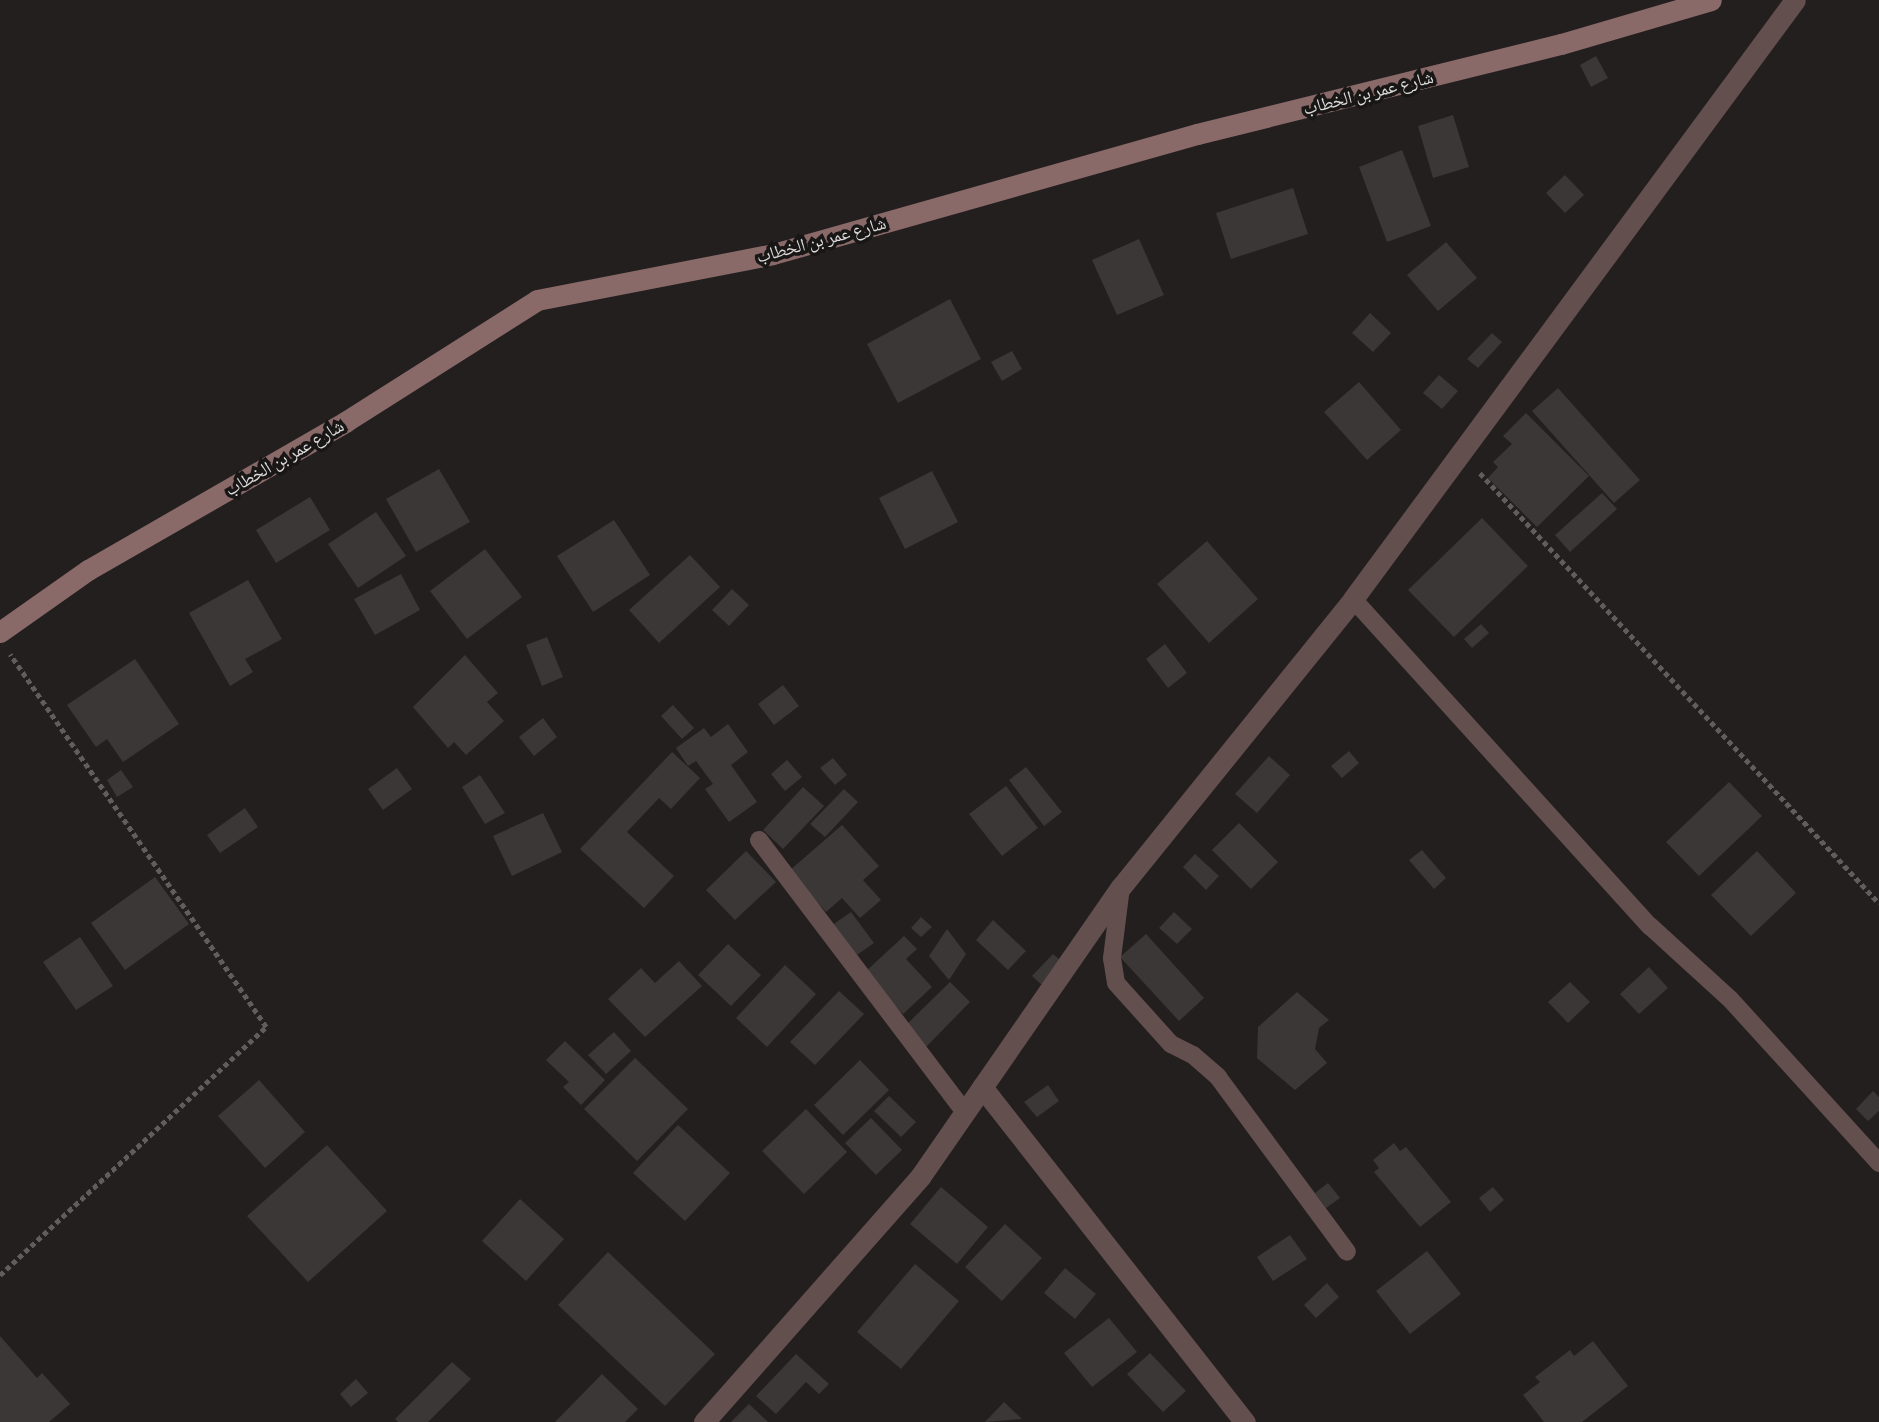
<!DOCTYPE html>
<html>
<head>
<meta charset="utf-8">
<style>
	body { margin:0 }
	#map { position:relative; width:1879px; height:1422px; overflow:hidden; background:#231f1f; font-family:Commissioner,"Noto Naskh Arabic",sans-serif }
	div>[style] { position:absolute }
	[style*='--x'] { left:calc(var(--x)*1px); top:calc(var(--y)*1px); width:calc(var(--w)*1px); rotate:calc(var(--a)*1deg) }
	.building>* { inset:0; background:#3b3737 }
	.path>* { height:4.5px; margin-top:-2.25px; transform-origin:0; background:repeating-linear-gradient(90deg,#605d5d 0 5px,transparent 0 8.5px) }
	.lane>* { height:18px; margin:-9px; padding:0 9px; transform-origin:9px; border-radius:9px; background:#644f4f }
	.street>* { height:21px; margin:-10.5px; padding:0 10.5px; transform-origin:10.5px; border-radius:10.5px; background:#644f4f }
	.secondary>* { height:21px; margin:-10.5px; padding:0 10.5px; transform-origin:10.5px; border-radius:10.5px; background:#8a6969 }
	span { translate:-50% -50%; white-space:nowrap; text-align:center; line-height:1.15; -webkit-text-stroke:7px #191616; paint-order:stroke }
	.street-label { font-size:18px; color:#dcdada }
</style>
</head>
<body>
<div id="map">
	<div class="building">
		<div style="clip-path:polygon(1596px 56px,1608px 78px,1591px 87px,1580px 65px)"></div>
		<div style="clip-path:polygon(1453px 115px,1469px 167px,1433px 178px,1418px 126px)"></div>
		<div style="clip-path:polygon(1402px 150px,1431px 226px,1387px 242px,1359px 167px)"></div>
		<div style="clip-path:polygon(1565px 175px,1584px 195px,1565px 213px,1546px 193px)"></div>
		<div style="clip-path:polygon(1293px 188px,1308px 234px,1231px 259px,1216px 213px)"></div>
		<div style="clip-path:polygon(1139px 239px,1164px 295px,1117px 315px,1092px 260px)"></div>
		<div style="clip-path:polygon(1446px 242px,1477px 278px,1438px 311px,1407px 275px)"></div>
		<div style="clip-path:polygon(950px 299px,981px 359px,898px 403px,867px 344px)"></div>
		<div style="clip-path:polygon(1370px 313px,1391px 333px,1373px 352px,1352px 333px)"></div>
		<div style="clip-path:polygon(1492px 333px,1502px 342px,1478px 368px,1467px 359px)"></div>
		<div style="clip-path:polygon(1012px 351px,1022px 369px,1002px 381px,991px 362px)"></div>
		<div style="clip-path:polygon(1439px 375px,1458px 391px,1442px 409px,1423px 393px)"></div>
		<div style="clip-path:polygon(1359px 382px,1401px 430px,1367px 460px,1324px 412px)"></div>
		<div style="clip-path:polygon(1558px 388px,1640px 480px,1614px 503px,1532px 411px)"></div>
		<div style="clip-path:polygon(1526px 413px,1589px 476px,1537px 527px,1488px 478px,1498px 467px,1493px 462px,1512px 444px,1503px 436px)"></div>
		<div style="clip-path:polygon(439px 469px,470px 522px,416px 552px,386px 499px)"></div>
		<div style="clip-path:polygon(932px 471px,958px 522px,905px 549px,879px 498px)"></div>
		<div style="clip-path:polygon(1602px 493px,1617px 509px,1570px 552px,1555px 535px)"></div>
		<div style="clip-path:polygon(310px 497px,330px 530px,276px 563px,256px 530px)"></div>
		<div style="clip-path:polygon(376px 512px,406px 556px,358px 588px,328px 544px)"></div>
		<div style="clip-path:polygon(1482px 518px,1528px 566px,1454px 637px,1408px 590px)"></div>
		<div style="clip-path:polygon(614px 520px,650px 575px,593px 612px,557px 556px)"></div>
		<div style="clip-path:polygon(1207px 541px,1258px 599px,1209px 643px,1157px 584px)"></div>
		<div style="clip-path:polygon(485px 549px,522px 597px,467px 639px,430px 591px)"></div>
		<div style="clip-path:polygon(690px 555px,720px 587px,659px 643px,629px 610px)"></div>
		<div style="clip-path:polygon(401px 574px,420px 610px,375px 635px,354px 599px)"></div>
		<div style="clip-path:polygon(248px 580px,282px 639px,245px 659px,253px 672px,230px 686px,189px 613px)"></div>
		<div style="clip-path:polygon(732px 589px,749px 605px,729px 626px,712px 610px)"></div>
		<div style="clip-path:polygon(1481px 624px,1489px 633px,1472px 648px,1464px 639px)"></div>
		<div style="clip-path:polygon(547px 637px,563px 677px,542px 686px,526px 645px)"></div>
		<div style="clip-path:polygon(1165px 644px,1187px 673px,1168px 688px,1146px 659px)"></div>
		<div style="clip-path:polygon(465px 655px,498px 693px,487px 702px,504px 721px,466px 755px,454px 742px,448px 748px,413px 707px)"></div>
		<div style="clip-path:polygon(135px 659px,179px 724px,123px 762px,107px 739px,96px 747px,67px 705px)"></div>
		<div style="clip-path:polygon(783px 685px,799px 706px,774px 725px,758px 704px)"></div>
		<div style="clip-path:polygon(673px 705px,694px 728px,682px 739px,661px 716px)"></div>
		<div style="clip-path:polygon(543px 718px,557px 737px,534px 756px,519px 737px)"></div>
		<div style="clip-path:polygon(728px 724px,748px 752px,731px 765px,757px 802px,729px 822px,705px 789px,713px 784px,696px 761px,688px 766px,676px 748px,704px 728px,711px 737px)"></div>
		<div style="clip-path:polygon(1349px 751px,1359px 763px,1342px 778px,1331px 766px)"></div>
		<div style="clip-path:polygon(672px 752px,700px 778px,671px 809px,659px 798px,627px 832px,674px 876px,644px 908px,580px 849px)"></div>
		<div style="clip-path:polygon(1269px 756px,1290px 775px,1257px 813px,1235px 794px)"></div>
		<div style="clip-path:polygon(833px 758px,847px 775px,835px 785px,820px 768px)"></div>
		<div style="clip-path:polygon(787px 760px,802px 777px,785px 791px,771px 774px)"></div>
		<div style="clip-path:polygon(1026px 767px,1062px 812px,1044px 826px,1009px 780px)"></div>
		<div style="clip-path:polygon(397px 768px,412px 789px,383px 810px,368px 789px)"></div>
		<div style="clip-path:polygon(121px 770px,133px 787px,117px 797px,107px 780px)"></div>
		<div style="clip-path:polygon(480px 775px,505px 813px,485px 824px,462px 787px)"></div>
		<div style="clip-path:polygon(1729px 782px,1762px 816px,1699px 876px,1666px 842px)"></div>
		<div style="clip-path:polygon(1006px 786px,1038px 828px,1002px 856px,969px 814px)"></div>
		<div style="clip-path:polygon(803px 787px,824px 806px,783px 849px,763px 830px)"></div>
		<div style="clip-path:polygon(844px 789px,858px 802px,825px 837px,810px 824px)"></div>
		<div style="clip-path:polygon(245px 808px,258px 827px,220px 853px,207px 835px)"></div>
		<div style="clip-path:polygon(543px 813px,562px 852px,512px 876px,493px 836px)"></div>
		<div style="clip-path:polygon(1239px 823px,1278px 862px,1251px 889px,1212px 850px)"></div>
		<div style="clip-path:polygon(842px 825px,879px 866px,863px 880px,881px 900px,860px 918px,842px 898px,826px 912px,789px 871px)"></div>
		<div style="clip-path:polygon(1422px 850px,1446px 878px,1434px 889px,1409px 860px)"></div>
		<div style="clip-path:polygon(746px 851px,776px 882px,735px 920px,706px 890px)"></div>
		<div style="clip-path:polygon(1757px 851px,1796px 893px,1751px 936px,1711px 895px)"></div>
		<div style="clip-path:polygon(1195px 854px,1219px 876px,1206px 890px,1183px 867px)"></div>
		<div style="clip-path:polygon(155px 877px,189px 924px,125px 970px,91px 923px)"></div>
		<div style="clip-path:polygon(851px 912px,874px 943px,854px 957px,831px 926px)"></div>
		<div style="clip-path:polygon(1174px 912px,1192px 929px,1177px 944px,1159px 928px)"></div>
		<div style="clip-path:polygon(921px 917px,932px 927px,921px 937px,911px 928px)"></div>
		<div style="clip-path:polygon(993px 920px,1026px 951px,1008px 970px,976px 940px)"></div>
		<div style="clip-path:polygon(947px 929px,966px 954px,949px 980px,929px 956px)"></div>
		<div style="clip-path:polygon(1146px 934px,1204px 998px,1179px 1021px,1120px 957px)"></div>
		<div style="clip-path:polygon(904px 936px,917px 949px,906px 959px,932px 987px,903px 1014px,864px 973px)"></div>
		<div style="clip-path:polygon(80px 937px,113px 986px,76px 1010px,43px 962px)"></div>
		<div style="clip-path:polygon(728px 944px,761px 975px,731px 1006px,698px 975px)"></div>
		<div style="clip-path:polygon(1053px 954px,1065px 964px,1044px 987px,1032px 976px)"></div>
		<div style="clip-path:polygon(679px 961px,702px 986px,645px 1037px,608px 999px,641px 968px,655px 983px)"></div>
		<div style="clip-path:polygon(785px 965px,816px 994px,767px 1047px,736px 1018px)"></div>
		<div style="clip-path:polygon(1649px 967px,1668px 988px,1639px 1014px,1620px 994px)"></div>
		<div style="clip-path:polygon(950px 982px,970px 1002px,926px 1047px,905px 1026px)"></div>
		<div style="clip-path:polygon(1570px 982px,1590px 1002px,1568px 1023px,1548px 1002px)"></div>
		<div style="clip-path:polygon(839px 991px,864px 1014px,815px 1065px,790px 1042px)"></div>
		<div style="clip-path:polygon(1297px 992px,1329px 1020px,1319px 1028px,1315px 1049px,1327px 1063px,1295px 1090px,1257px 1058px,1258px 1027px)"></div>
		<div style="clip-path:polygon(614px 1032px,631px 1051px,606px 1074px,588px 1055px)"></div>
		<div style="clip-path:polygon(565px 1041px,605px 1080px,581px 1105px,563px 1087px,569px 1082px,546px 1060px)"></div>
		<div style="clip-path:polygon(635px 1058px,688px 1109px,637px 1161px,584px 1109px)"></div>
		<div style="clip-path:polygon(860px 1060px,889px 1090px,843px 1135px,814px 1105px)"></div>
		<div style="clip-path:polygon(259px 1080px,305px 1132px,265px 1168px,218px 1116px)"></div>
		<div style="clip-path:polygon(1048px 1085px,1059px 1101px,1037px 1117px,1024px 1102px)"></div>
		<div style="clip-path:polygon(1873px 1091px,1879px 1097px,1879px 1111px,1868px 1121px,1856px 1109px)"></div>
		<div style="clip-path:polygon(889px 1096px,916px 1122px,901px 1137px,874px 1111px)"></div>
		<div style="clip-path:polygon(806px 1109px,847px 1152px,804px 1194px,762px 1151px)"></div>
		<div style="clip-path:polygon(871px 1118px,902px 1150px,876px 1175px,845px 1143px)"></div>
		<div style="clip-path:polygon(678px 1125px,730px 1173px,685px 1221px,633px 1173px)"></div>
		<div style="clip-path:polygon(1394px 1143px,1400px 1151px,1406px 1147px,1451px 1202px,1420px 1227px,1374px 1172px,1379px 1168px,1373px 1160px)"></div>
		<div style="clip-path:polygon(327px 1145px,387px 1211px,308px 1282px,247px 1216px)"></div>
		<div style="clip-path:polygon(1328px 1183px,1340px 1198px,1326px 1208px,1315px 1193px)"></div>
		<div style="clip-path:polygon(941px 1187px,988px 1227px,957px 1264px,910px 1224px)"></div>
		<div style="clip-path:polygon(1493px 1187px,1504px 1200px,1490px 1212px,1479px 1198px)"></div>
		<div style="clip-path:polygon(520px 1199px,564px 1239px,526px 1281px,482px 1241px)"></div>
		<div style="clip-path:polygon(1005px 1224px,1042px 1258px,1002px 1301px,965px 1267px)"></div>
		<div style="clip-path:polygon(1290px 1235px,1307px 1259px,1273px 1281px,1257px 1257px)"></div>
		<div style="clip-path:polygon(1427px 1251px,1461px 1294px,1410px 1334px,1376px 1291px)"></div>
		<div style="clip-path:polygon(608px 1252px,715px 1354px,665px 1406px,558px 1305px)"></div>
		<div style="clip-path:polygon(915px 1264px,959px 1301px,901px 1369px,857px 1332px)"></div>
		<div style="clip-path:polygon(1065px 1268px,1096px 1294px,1075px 1319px,1044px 1293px)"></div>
		<div style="clip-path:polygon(1327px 1283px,1339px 1297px,1316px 1318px,1304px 1305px)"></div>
		<div style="clip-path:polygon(1109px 1318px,1137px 1352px,1092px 1387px,1064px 1353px)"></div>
		<div style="clip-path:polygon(0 1336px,37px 1378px,42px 1373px,70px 1404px,49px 1422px,0 1422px)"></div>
		<div style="clip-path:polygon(1593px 1341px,1628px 1386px,1582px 1422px,1544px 1422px,1523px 1395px,1540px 1382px,1535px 1377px,1570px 1350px,1574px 1356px)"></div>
		<div style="clip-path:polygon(1150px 1353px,1186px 1391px,1163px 1412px,1127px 1374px)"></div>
		<div style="clip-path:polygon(796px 1354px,829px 1384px,819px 1394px,806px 1382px,776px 1414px,756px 1396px)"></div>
		<div style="clip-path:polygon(452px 1362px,471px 1379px,428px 1422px,398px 1422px,395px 1419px)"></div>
		<div style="clip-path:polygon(602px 1374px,638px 1409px,625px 1422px,555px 1422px)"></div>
		<div style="clip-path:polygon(356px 1379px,368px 1393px,351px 1407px,340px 1394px)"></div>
		<div style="clip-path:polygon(1004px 1402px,1022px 1419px,985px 1422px)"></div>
		<div style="clip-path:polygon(749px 1404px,768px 1422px,731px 1422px)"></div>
	</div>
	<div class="path">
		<div style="--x:1480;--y:473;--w:587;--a:47.14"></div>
		<div style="--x:0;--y:1275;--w:364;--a:-43"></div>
		<div style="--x:266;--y:1027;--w:452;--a:-124.5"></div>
	</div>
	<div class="lane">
		<div style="--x:1353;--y:599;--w:442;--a:47.8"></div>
		<div style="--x:1650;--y:926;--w:108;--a:42.4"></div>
		<div style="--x:1730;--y:999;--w:222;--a:47.7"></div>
		<div style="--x:759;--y:840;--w:341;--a:52.9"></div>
		<div style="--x:1121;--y:887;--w:72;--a:97.2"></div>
		<div style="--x:1112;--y:958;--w:25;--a:81"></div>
		<div style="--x:1116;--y:983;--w:82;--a:48"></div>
		<div style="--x:1171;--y:1044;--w:25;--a:27"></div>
		<div style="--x:1193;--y:1055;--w:33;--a:41"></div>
		<div style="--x:1218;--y:1077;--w:217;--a:53.6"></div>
	</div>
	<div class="street">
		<div style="--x:982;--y:1087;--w:426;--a:51.9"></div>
		<div style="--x:704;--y:1422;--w:327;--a:-48.6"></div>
		<div style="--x:920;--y:1177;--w:353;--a:-55.3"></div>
		<div style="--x:1121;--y:887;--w:370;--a:-51.1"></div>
		<div style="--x:1353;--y:599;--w:744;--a:-53.58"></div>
	</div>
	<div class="secondary">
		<div style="--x:0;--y:632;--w:108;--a:-35.2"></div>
		<div style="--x:88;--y:570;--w:297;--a:-29.9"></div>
		<div style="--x:345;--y:422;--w:227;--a:-32.4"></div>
		<div style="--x:537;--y:300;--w:240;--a:-11"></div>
		<div style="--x:773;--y:254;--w:441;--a:-15.8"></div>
		<div style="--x:1197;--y:134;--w:375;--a:-13.9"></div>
		<div style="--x:1561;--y:44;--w:156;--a:-16.3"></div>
	</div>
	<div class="street-label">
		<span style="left:1368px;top:92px;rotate:-14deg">شارع عمر بن الخطاب</span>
		<span style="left:821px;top:239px;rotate:-15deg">شارع عمر بن الخطاب</span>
		<span style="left:284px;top:457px;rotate:-30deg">شارع عمر بن الخطاب</span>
	</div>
</div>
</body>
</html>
